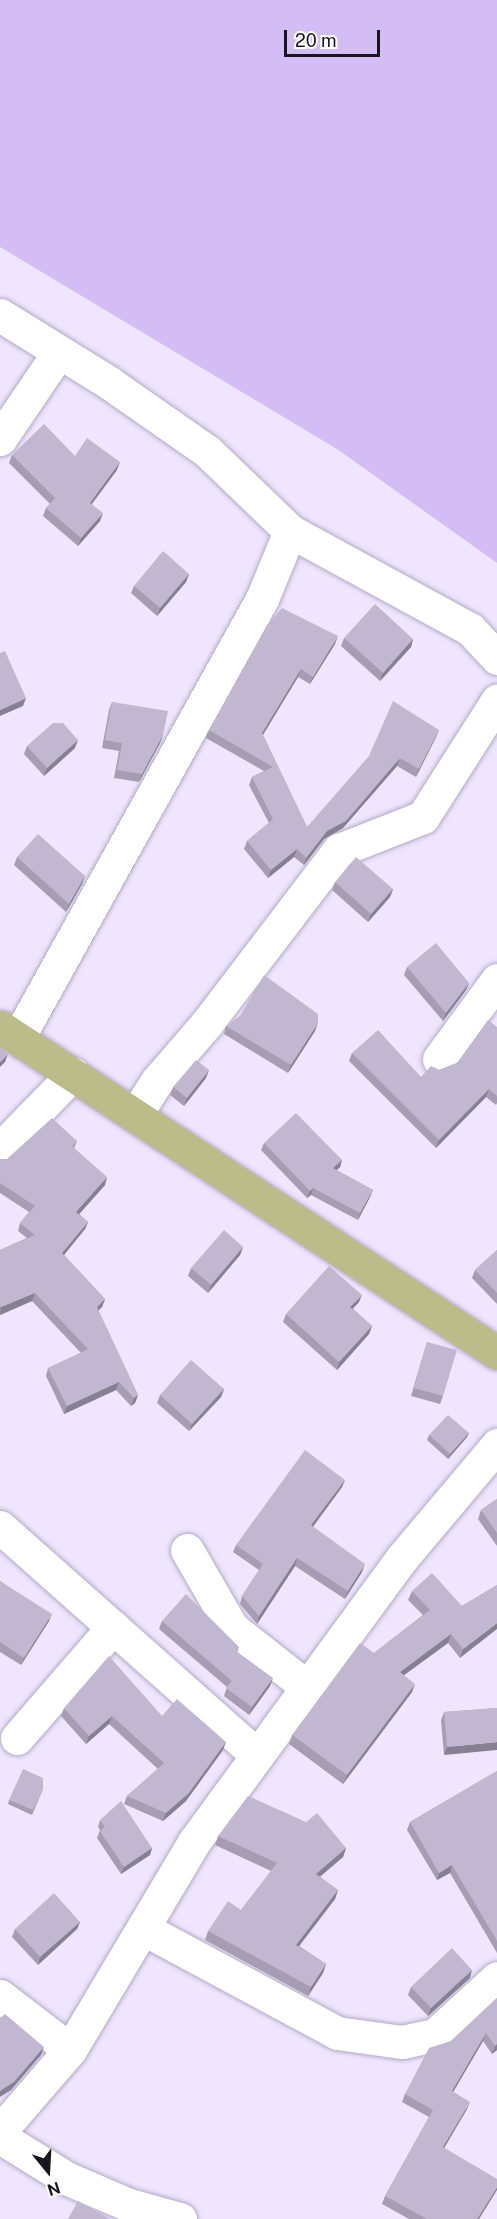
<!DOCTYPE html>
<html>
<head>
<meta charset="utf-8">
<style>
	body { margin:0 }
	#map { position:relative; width:497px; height:2219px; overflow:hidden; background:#efe5ff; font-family:"Public Sans",sans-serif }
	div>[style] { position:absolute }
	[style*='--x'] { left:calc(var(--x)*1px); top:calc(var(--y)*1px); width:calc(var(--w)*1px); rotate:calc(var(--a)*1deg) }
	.water>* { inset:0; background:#d4bdf5 }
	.roads { filter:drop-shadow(0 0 2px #b3aac3) drop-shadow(0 0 2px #b3aac3) }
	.minor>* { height:33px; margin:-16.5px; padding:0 16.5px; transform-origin:16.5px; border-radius:16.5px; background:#fff }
	.major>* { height:33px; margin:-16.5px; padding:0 16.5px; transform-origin:16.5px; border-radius:16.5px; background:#bcbc8a }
	.wall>* { inset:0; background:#a69db3 }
	.shaded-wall>* { inset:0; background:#878092 }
	.building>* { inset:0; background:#c1b7d0 }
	span { translate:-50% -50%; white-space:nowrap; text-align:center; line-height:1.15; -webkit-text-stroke:5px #fff; paint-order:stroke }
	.north { position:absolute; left:18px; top:2141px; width:60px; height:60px; -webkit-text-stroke:4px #fff; paint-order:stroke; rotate:162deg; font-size:16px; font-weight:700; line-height:24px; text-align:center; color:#19151e }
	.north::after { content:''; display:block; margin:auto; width:21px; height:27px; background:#19151e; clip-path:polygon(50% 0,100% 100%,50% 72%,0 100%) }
	.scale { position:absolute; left:284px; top:30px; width:96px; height:27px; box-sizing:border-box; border:3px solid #19151e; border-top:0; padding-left:8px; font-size:18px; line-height:21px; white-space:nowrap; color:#19151e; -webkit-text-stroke:4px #fff; paint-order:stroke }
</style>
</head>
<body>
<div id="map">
	<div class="water">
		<div style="clip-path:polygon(0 0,497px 0,497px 563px,337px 449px,0 247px)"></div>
	</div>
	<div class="roads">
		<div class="minor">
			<div style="--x:0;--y:315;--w:127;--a:31.8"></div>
			<div style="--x:108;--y:382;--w:121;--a:34.9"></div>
			<div style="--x:207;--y:451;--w:115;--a:43.9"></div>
			<div style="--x:290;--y:531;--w:74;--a:112.4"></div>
			<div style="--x:262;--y:599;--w:502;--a:119.07"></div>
			<div style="--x:0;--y:439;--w:105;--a:-55.9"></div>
			<div style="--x:290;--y:531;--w:205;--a:28.6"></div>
			<div style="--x:470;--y:629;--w:40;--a:47"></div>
			<div style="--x:439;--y:1059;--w:98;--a:-53.7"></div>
			<div style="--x:135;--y:1115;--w:40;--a:-57.1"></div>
			<div style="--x:157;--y:1081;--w:77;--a:-49.2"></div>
			<div style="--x:207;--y:1023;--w:218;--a:-52.7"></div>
			<div style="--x:339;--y:850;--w:90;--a:-21.4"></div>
			<div style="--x:423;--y:817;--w:138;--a:-57.5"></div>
			<div style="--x:0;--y:1149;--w:105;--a:-45.8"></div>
			<div style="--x:0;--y:1527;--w:344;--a:41.6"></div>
			<div style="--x:187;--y:1550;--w:90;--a:60"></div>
			<div style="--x:232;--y:1628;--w:95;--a:38.2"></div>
			<div style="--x:17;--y:1738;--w:147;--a:-49.1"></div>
			<div style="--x:144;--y:1929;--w:219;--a:28.3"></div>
			<div style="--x:337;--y:2033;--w:66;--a:7.9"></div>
			<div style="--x:402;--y:2042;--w:34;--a:-12"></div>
			<div style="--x:435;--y:2035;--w:84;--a:-42.6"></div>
			<div style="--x:0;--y:1996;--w:88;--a:37.6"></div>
			<div style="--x:0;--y:2131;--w:107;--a:-49.2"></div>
			<div style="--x:70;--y:2050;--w:242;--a:-59.2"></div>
			<div style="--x:194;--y:1842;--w:352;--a:-53.8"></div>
			<div style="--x:402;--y:1558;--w:148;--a:-49.9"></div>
			<div style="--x:0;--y:2137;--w:78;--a:31.8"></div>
			<div style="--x:66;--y:2178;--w:69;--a:23.2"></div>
			<div style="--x:129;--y:2205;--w:53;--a:15.4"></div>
		</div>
		<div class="major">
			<div style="--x:0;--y:1027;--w:594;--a:33.26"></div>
		</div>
	</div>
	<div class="wall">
		<div style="clip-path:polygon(12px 455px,75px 456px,117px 470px,92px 504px,100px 521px,78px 546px,43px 516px,46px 508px,50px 504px,9px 463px)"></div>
		<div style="clip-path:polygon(189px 574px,186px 582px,157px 616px,131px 593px,134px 586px)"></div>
		<div style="clip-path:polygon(344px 638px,413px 639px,411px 647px,380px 681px,341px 646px)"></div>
		<div style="clip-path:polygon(335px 644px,310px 684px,298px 677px,263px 735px,307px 827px,439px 730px,436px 737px,416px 777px,397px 766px,343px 828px,324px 839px,304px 865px,294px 857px,268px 878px,244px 849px,247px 841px,269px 823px,249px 785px,252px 777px,264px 771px,206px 738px,209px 730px)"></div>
		<div style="clip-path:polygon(112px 702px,163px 735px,160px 743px,139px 782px,114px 778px,119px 751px,102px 748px,109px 710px)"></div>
		<div style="clip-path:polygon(27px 746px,75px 748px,44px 776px,24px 754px)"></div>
		<div style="clip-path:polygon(17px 857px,85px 876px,82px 884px,66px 912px,14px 865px)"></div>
		<div style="clip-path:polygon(335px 882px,393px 889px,390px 897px,368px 922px,332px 890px)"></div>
		<div style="clip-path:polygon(407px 967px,469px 983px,466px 990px,443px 1021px,404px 975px)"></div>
		<div style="clip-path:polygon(226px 1026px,315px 1031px,288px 1073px,224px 1034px)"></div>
		<div style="clip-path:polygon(497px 1027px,497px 1103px,496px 1105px,486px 1097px,436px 1148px,349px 1061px,352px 1053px,421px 1077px,457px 1063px)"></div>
		<div style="clip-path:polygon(206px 1078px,184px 1106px,170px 1095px,173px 1087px)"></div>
		<div style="clip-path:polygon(77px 1141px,74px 1148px,105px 1185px,79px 1214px,88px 1222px,85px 1229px,64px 1255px,105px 1299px,102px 1307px,98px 1310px,138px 1395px,135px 1403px,131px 1406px,116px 1390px,64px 1414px,46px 1376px,48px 1368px,81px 1353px,32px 1301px,0 1315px,0 1250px,27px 1238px,18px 1231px,20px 1223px,29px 1212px,0 1193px,0 1159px,7px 1159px)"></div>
		<div style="clip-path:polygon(264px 1143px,342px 1160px,340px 1167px,336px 1170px,373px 1190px,370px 1197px,358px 1220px,311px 1195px,307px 1198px,261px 1150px)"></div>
		<div style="clip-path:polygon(243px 1247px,240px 1255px,208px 1293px,188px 1276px,191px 1268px)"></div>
		<div style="clip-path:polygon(497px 1250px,497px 1304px,472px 1278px,475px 1270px)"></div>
		<div style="clip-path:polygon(359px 1302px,353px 1309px,372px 1326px,369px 1334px,337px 1370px,283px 1322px,286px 1314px)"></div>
		<div style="clip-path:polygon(427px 1342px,443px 1396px,440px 1404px,411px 1396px)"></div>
		<div style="clip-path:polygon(224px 1389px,221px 1397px,189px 1431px,157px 1403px,160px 1395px)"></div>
		<div style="clip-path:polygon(469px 1433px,467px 1437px,448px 1459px,427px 1440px,429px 1435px)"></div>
		<div style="clip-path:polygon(345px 1480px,342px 1487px,313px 1527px,362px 1572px,345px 1599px,295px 1566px,257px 1624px,240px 1604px,242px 1596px,259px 1570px,233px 1552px,236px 1545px)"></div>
		<div style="clip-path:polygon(497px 1499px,497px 1546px,478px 1519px,481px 1510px)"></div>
		<div style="clip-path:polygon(0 1581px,49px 1621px,21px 1665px,0 1652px)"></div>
		<div style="clip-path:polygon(497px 1585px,460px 1658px,448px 1643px,404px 1675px,412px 1692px,343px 1784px,289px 1744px,292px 1735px,374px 1653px,423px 1615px,408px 1600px,412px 1591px,462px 1606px)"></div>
		<div style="clip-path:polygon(162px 1621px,239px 1647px,237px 1652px,270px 1686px,249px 1715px,224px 1696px,227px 1687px,159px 1629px)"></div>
		<div style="clip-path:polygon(64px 1708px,162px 1716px,223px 1750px,186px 1801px,163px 1821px,124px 1804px,127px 1796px,158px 1769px,109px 1724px,86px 1744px,61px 1716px)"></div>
		<div style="clip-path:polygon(497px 1708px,444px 1755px,441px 1720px,444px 1712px)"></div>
		<div style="clip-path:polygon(497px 1771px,497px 1953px,450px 1873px,437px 1880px,407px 1830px,410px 1822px)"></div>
		<div style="clip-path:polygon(43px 1789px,32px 1815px,8px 1804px,9px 1800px)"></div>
		<div style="clip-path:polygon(100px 1820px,152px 1848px,150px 1855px,121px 1874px,97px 1838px,100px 1830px,98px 1827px)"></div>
		<div style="clip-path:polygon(218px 1836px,346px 1848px,343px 1857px,320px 1877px,338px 1890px,335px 1899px,299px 1946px,326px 1964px,323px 1973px,308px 1996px,205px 1940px,208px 1931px,241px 1910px,271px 1871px,215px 1845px)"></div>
		<div style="clip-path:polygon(80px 1922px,77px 1929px,38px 1965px,12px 1937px,15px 1929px)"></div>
		<div style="clip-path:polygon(470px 1978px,428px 2016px,408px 1995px,411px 1987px)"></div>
		<div style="clip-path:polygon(497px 1998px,497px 2050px,492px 2054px,483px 2041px,453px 2092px,467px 2109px,444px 2148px,479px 2219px,409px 2219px,382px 2204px,385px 2196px,429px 2117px,402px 2102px,405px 2094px,451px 2041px)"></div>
	</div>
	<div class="shaded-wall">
		<div style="clip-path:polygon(120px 462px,117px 470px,87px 510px,90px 503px)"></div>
		<div style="clip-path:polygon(103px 513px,100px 521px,78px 546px,81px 538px)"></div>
		<div style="clip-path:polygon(189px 574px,186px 582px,157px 616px,160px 608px)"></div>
		<div style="clip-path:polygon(338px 636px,335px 644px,310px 684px,313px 677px)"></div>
		<div style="clip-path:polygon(413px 639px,411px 647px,380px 681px,383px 673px)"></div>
		<div style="clip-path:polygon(301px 669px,298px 677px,259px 741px,262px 733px)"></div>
		<div style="clip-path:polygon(26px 698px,23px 706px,0 716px,0 710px)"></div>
		<div style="clip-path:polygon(439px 730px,436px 737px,416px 777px,419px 769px)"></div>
		<div style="clip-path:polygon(163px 735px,160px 743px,139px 782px,142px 774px)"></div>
		<div style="clip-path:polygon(78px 740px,75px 748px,44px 776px,47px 768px)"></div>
		<div style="clip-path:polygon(400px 758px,397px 766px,343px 828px,324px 839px,304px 865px,306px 858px,327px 831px)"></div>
		<div style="clip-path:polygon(297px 849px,294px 857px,268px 878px,271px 870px)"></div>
		<div style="clip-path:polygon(85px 876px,82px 884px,66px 912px,69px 904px)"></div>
		<div style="clip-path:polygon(393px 889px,390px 897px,368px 922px,371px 914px)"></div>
		<div style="clip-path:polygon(469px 983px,466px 990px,443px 1021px,446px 1013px)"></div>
		<div style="clip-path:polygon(318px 1023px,315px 1031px,288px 1073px,291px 1065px)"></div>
		<div style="clip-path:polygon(8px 1054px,5px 1062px,0 1067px,0 1062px)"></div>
		<div style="clip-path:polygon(209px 1070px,206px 1078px,184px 1106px,187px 1098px)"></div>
		<div style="clip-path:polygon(489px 1089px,486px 1097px,436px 1148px,439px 1140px)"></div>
		<div style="clip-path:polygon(342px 1160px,340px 1167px,331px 1176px,333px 1168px)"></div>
		<div style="clip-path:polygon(107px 1177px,105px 1185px,74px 1220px,76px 1212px)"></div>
		<div style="clip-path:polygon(313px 1188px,311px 1195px,307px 1198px,310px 1191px)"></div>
		<div style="clip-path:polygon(373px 1190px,370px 1197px,358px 1220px,360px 1213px)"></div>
		<div style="clip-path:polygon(88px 1222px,85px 1229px,59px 1261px,62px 1253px)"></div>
		<div style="clip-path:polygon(243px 1247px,240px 1255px,208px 1293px,211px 1285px)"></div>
		<div style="clip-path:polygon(35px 1293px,32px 1301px,0 1315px,1px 1307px)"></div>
		<div style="clip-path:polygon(362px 1295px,359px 1302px,347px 1314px,350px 1307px)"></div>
		<div style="clip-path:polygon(105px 1299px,102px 1307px,94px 1315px,97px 1307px)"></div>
		<div style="clip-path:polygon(372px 1326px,369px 1334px,337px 1370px,339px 1362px)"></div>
		<div style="clip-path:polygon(119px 1382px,116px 1390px,64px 1414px,67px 1406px)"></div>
		<div style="clip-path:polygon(224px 1389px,221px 1397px,189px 1431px,192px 1424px)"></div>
		<div style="clip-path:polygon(138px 1395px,135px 1403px,131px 1406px,134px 1398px)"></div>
		<div style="clip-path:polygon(469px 1433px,467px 1437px,448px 1459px,450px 1454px)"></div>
		<div style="clip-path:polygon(345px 1480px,342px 1487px,308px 1533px,311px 1525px)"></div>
		<div style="clip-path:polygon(297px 1558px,295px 1566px,257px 1624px,259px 1616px)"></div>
		<div style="clip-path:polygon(365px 1564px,362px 1572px,345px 1599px,348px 1591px)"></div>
		<div style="clip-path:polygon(52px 1614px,49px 1621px,21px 1665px,24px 1658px)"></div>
		<div style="clip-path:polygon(497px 1623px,497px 1629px,460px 1658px,463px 1649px)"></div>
		<div style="clip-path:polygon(451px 1634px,448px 1643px,396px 1681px,400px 1672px)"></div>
		<div style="clip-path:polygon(273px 1678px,270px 1686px,249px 1715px,252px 1707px)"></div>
		<div style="clip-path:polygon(415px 1684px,412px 1692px,343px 1784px,347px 1775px)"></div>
		<div style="clip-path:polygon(112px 1716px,109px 1724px,86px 1744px,89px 1736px)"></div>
		<div style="clip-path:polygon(226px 1742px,223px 1750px,186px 1801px,163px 1821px,166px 1813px)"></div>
		<div style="clip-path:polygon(497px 1742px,497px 1750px,444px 1755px,447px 1747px)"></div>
		<div style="clip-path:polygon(152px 1848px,150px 1855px,121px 1874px,124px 1867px)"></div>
		<div style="clip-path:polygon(346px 1848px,343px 1857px,312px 1883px,316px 1874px)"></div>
		<div style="clip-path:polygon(452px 1865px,450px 1873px,437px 1880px,439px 1873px)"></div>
		<div style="clip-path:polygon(338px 1890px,335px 1899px,293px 1954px,296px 1945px)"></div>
		<div style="clip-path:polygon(80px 1922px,77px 1929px,38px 1965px,40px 1957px)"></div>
		<div style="clip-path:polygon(326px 1964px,323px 1973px,308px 1996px,311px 1987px)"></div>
		<div style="clip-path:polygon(472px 1970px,470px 1978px,428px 2016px,431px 2008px)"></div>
		<div style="clip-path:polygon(486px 2033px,483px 2041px,449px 2099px,452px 2091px)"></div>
		<div style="clip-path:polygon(497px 2044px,497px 2050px,492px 2054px,495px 2046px)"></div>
		<div style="clip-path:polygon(44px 2047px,41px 2055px,11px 2090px,0 2097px,0 2091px)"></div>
		<div style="clip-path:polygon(470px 2102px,467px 2109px,440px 2155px,443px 2147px)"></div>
		<div style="clip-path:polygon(497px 2187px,497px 2190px,479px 2219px,477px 2219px)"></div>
	</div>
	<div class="building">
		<div style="clip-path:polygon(44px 424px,75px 456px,87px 438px,120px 462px,90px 503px,103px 513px,81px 538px,46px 508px,55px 498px,12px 455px)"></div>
		<div style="clip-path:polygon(163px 551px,189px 574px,160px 608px,134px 586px)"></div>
		<div style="clip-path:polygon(375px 604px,413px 639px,383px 673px,344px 638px)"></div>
		<div style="clip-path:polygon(282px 608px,338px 636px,313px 677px,301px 669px,262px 733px,307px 827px,369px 756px,393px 701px,439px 730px,419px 769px,400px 758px,346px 821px,327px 831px,306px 858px,297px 849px,271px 870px,247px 841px,273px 819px,252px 777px,273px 767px,209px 730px,266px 627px)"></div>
		<div style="clip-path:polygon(5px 651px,26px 698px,0 710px,0 653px)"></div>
		<div style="clip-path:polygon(112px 702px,168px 711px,163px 735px,142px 774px,117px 770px,122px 743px,105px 740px)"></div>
		<div style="clip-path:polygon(53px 723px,63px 723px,78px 740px,47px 768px,27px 746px)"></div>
		<div style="clip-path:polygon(38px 834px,85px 876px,69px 904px,17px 857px)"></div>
		<div style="clip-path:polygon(356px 857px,393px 889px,371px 914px,335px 882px)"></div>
		<div style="clip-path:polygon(436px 943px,469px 983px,446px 1013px,407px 967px)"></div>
		<div style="clip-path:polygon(264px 975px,318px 1014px,318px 1023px,291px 1065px,226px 1026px,240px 1016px)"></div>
		<div style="clip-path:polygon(488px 1020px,497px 1027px,497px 1096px,489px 1089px,439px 1140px,352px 1053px,378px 1030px,421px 1077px,431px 1066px,440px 1070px,457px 1063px)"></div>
		<div style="clip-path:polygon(0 1047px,8px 1054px,0 1062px)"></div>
		<div style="clip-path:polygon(196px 1060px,209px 1070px,187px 1098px,173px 1087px)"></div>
		<div style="clip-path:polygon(296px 1113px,342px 1160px,333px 1168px,373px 1190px,360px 1213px,313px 1188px,310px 1191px,264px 1143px)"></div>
		<div style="clip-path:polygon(52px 1118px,77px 1141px,72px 1146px,107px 1177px,76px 1212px,88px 1222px,62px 1253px,105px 1299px,97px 1307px,138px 1395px,134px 1398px,119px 1382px,67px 1406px,48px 1368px,88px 1349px,35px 1293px,1px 1307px,0 1305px,0 1250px,35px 1235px,20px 1223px,35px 1206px,0 1183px,0 1159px,7px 1159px)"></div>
		<div style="clip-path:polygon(224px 1230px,243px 1247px,211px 1285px,191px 1268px)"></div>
		<div style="clip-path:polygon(497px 1250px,497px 1293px,475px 1270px)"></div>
		<div style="clip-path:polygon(329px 1266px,362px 1295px,350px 1307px,372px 1326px,339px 1362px,286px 1314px)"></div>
		<div style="clip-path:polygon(427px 1342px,457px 1350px,443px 1396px,414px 1388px)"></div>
		<div style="clip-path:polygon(191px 1360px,224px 1389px,192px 1424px,160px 1395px)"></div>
		<div style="clip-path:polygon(448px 1415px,469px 1433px,450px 1454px,429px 1435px)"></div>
		<div style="clip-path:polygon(305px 1450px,345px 1480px,311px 1525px,365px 1564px,348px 1591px,297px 1558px,259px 1616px,242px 1596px,263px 1564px,236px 1545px)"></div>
		<div style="clip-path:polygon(497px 1499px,497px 1533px,481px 1510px)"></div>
		<div style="clip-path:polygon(432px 1573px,462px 1606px,497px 1585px,497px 1623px,463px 1649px,451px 1634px,400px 1672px,415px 1684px,347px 1775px,292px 1735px,360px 1643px,374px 1653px,430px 1610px,412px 1591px)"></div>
		<div style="clip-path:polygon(0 1581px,52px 1614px,24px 1658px,0 1642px)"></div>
		<div style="clip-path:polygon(186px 1594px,239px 1647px,236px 1651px,273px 1678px,252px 1707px,226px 1688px,232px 1681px,162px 1621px)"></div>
		<div style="clip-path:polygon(109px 1656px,162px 1716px,177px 1699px,226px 1742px,189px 1793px,166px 1813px,127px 1796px,164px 1763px,112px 1716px,89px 1736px,64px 1708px)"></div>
		<div style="clip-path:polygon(497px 1708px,497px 1742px,447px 1747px,444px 1712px)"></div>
		<div style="clip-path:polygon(23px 1769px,43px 1778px,43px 1789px,33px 1810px,9px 1800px)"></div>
		<div style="clip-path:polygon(497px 1771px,497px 1941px,452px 1865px,439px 1873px,410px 1822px)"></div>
		<div style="clip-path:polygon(248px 1796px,306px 1822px,317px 1813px,346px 1848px,316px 1874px,338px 1890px,296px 1945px,326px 1964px,311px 1987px,208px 1931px,228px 1901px,241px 1910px,277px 1863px,218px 1836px)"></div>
		<div style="clip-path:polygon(121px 1801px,152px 1848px,124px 1867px,100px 1831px,105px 1827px,100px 1820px)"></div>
		<div style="clip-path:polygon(54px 1893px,80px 1922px,40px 1957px,15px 1929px)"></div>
		<div style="clip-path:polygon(452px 1948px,472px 1970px,431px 2008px,411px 1987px)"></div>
		<div style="clip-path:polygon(497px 1998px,497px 2044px,495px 2046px,486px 2033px,452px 2091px,470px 2102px,443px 2147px,497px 2179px,497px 2187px,477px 2219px,427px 2219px,385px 2196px,433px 2110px,405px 2094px,429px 2048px,451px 2041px)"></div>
		<div style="clip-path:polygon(5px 2014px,44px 2047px,14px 2082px,0 2091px,0 2018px)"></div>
		<div style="clip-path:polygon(78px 2201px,110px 2219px,68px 2219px)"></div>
	</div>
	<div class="north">N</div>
	<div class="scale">20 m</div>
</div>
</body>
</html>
